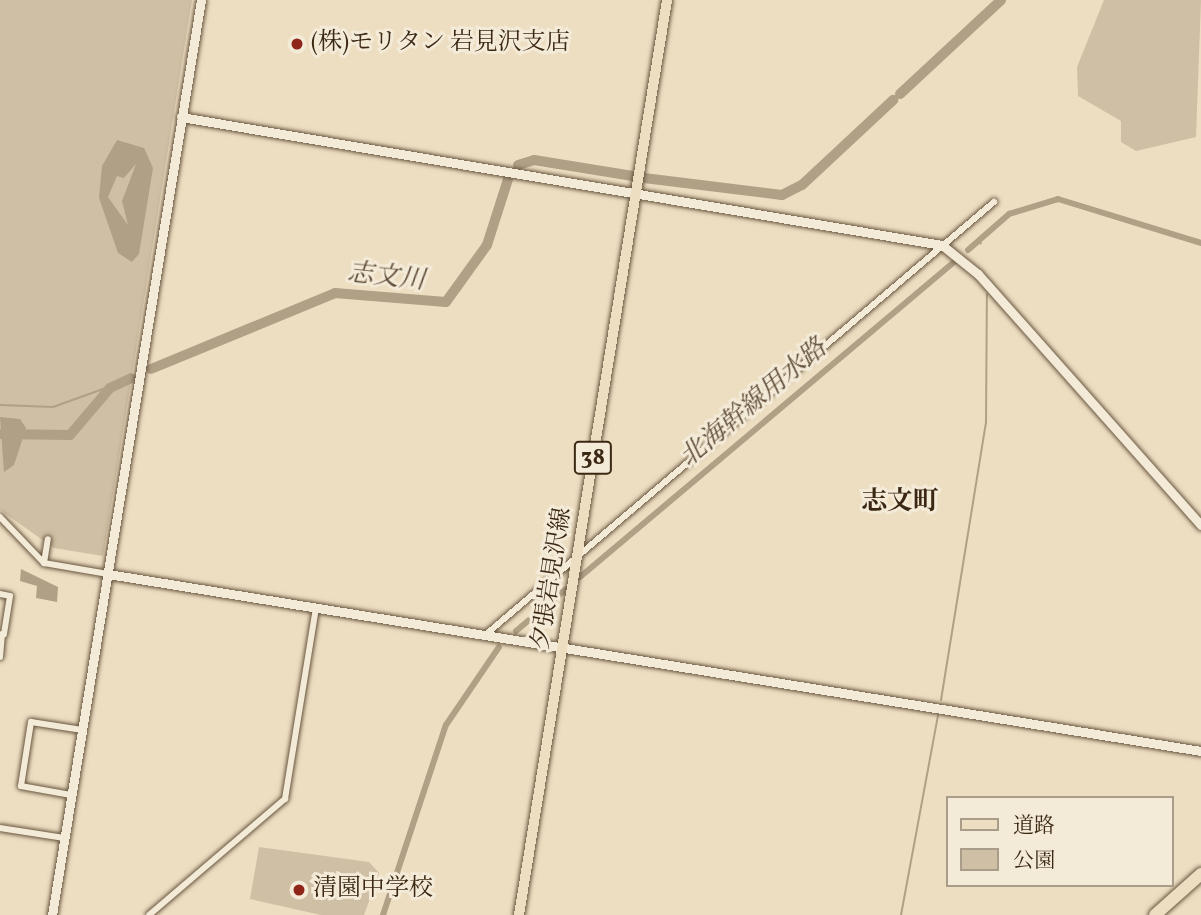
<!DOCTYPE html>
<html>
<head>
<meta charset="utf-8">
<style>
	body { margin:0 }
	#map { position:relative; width:1201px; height:915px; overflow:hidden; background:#eddec2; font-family:Vollkorn,"Noto Serif JP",serif }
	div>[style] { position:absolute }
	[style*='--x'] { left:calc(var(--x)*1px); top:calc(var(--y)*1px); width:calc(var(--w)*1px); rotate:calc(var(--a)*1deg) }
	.green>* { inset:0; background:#cfbfa4 }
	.water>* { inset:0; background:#b0a086 }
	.stream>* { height:2px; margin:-1px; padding:0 1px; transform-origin:1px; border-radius:1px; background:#b0a086 }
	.canal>* { height:6px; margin:-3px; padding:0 3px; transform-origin:3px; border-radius:3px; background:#b0a086 }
	.river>* { height:10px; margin:-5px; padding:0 5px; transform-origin:5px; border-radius:5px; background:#b0a086 }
	.roads { filter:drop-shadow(0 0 2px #68563f) drop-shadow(0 0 2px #68563f) }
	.street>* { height:6px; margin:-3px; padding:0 3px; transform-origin:3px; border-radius:3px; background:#f3ead7 }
	.secondary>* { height:9px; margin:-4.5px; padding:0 4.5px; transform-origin:4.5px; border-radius:4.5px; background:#f3ead7 }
	.primary>* { height:10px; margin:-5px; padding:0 5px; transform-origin:5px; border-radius:5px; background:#eddec2 }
	.highway>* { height:12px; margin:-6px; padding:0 6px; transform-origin:6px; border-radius:6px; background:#eddec2 }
	.dots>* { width:19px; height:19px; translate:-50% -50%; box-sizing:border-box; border:4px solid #f3ead7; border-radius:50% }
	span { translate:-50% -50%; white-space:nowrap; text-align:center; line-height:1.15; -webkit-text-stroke:6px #f3ead7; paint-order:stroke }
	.shield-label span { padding:2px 5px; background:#f3ead7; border:2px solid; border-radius:5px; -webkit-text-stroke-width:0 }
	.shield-label { font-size:23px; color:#3b2813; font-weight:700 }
	.poi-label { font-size:24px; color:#3b2813 }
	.left { translate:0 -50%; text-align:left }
	.street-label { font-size:24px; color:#3b2813 }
	.water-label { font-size:26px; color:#5e4c36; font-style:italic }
	.neighbourhood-label { font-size:26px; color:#3b2813; font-weight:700 }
	.legend { position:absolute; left:946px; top:796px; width:228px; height:91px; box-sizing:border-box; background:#f3ead7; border:2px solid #a99c89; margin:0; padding:9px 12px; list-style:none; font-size:21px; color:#3b2813 }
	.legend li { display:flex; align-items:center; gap:14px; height:35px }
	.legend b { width:35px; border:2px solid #a99c89 }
</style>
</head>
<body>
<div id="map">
	<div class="green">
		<div style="clip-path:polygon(0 0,192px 0,103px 556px,54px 548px,0 510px)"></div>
		<div style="clip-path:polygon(1104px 0,1201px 0,1196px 137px,1136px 151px,1121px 142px,1121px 121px,1078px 96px,1077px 67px)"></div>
		<div style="clip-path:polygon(259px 847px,369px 862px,379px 873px,364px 915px,321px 915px,250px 899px)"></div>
	</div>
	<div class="water">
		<div style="clip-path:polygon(evenodd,117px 140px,144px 148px,153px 168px,139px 254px,132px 262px,118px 253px,99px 198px,102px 166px,117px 140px,136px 164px,122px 201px,128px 225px,108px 197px,117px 176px,124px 178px,136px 164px)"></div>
		<div style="clip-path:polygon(0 417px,20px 419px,26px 428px,14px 465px,4px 472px)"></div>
		<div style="clip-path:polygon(21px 569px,58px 587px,57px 602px,36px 598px,37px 586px,20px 581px)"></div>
	</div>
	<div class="stream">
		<div style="--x:979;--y:240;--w:4;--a:63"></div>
		<div style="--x:0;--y:405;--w:53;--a:2.2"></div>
		<div style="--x:53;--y:407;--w:65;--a:-19.8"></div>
		<div style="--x:941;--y:700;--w:281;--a:-80.8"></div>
		<div style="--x:986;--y:423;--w:129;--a:-89.6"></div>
		<div style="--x:901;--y:915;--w:203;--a:-79.5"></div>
	</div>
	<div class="canal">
		<div style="--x:968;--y:250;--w:55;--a:-41.3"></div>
		<div style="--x:1009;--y:214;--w:51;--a:-17"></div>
		<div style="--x:1058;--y:199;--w:150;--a:17.1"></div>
		<div style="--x:580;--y:577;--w:489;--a:-40.1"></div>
		<div style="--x:516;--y:631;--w:65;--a:-40"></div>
		<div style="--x:383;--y:915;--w:200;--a:-71.7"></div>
		<div style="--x:446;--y:725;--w:94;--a:-55.8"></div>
	</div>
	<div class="river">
		<div style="--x:900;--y:94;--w:138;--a:-42.9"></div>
		<div style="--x:518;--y:165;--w:17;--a:-17"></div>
		<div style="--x:534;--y:160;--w:100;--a:9.2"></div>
		<div style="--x:644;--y:178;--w:139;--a:7"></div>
		<div style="--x:782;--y:195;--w:22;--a:-27"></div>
		<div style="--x:802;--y:185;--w:125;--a:-43"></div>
		<div style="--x:151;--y:369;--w:199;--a:-22.4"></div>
		<div style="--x:335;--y:293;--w:111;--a:4.6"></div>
		<div style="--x:446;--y:302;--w:70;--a:-54.3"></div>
		<div style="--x:487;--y:245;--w:72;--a:-72.3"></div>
		<div style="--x:0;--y:434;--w:70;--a:0.8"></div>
		<div style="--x:70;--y:435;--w:62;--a:-49.6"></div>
		<div style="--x:110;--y:388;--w:23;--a:-25"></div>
	</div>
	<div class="roads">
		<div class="street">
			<div style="--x:0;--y:517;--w:64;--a:46.3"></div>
			<div style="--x:44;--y:563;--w:65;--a:9.8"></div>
			<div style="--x:44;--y:563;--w:24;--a:-81"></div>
			<div style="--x:0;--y:594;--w:10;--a:11"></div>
			<div style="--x:10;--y:596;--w:39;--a:99"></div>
			<div style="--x:484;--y:636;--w:670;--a:-40.4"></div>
			<div style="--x:0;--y:657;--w:23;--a:-85"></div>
			<div style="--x:71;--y:795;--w:51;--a:-169.8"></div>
			<div style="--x:21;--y:786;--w:65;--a:-81.1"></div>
			<div style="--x:31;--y:722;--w:52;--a:8.9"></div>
			<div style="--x:0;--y:828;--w:65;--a:8.9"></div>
			<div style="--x:149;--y:915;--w:179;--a:-40.5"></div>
			<div style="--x:285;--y:799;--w:193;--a:-80.8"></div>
		</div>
		<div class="secondary">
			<div style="--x:181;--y:117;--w:772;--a:9.55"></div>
			<div style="--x:942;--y:245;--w:46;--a:38.9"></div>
			<div style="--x:978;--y:274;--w:336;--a:48.4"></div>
			<div style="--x:108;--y:574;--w:1107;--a:9.2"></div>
			<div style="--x:52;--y:915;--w:927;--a:-80.75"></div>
		</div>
		<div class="primary">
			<div style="--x:519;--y:915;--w:927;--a:-80.81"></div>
		</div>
		<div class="highway">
			<div style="--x:1155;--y:915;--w:62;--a:-41.7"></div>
		</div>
	</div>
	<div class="dots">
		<div style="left:297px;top:44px;background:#8f2418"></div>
		<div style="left:299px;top:890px;background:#8f2418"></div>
	</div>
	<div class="shield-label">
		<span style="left:593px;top:458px">38</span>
	</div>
	<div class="poi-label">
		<span class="left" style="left:311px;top:44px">(株)モリタン 岩見沢支店</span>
		<span class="left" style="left:313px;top:890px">清園中学校</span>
	</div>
	<div class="street-label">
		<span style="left:553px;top:579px;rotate:-81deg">夕張岩見沢線</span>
	</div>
	<div class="water-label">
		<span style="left:386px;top:278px;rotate:6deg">志文川</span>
		<span style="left:754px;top:404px;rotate:-40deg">北海幹線用水路</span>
	</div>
	<div class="neighbourhood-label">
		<span style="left:900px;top:503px">志文町</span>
	</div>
	<ul class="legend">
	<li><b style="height:9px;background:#eddec2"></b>道路</li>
	<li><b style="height:19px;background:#cfbfa4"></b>公園</li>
	</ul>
</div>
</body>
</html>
